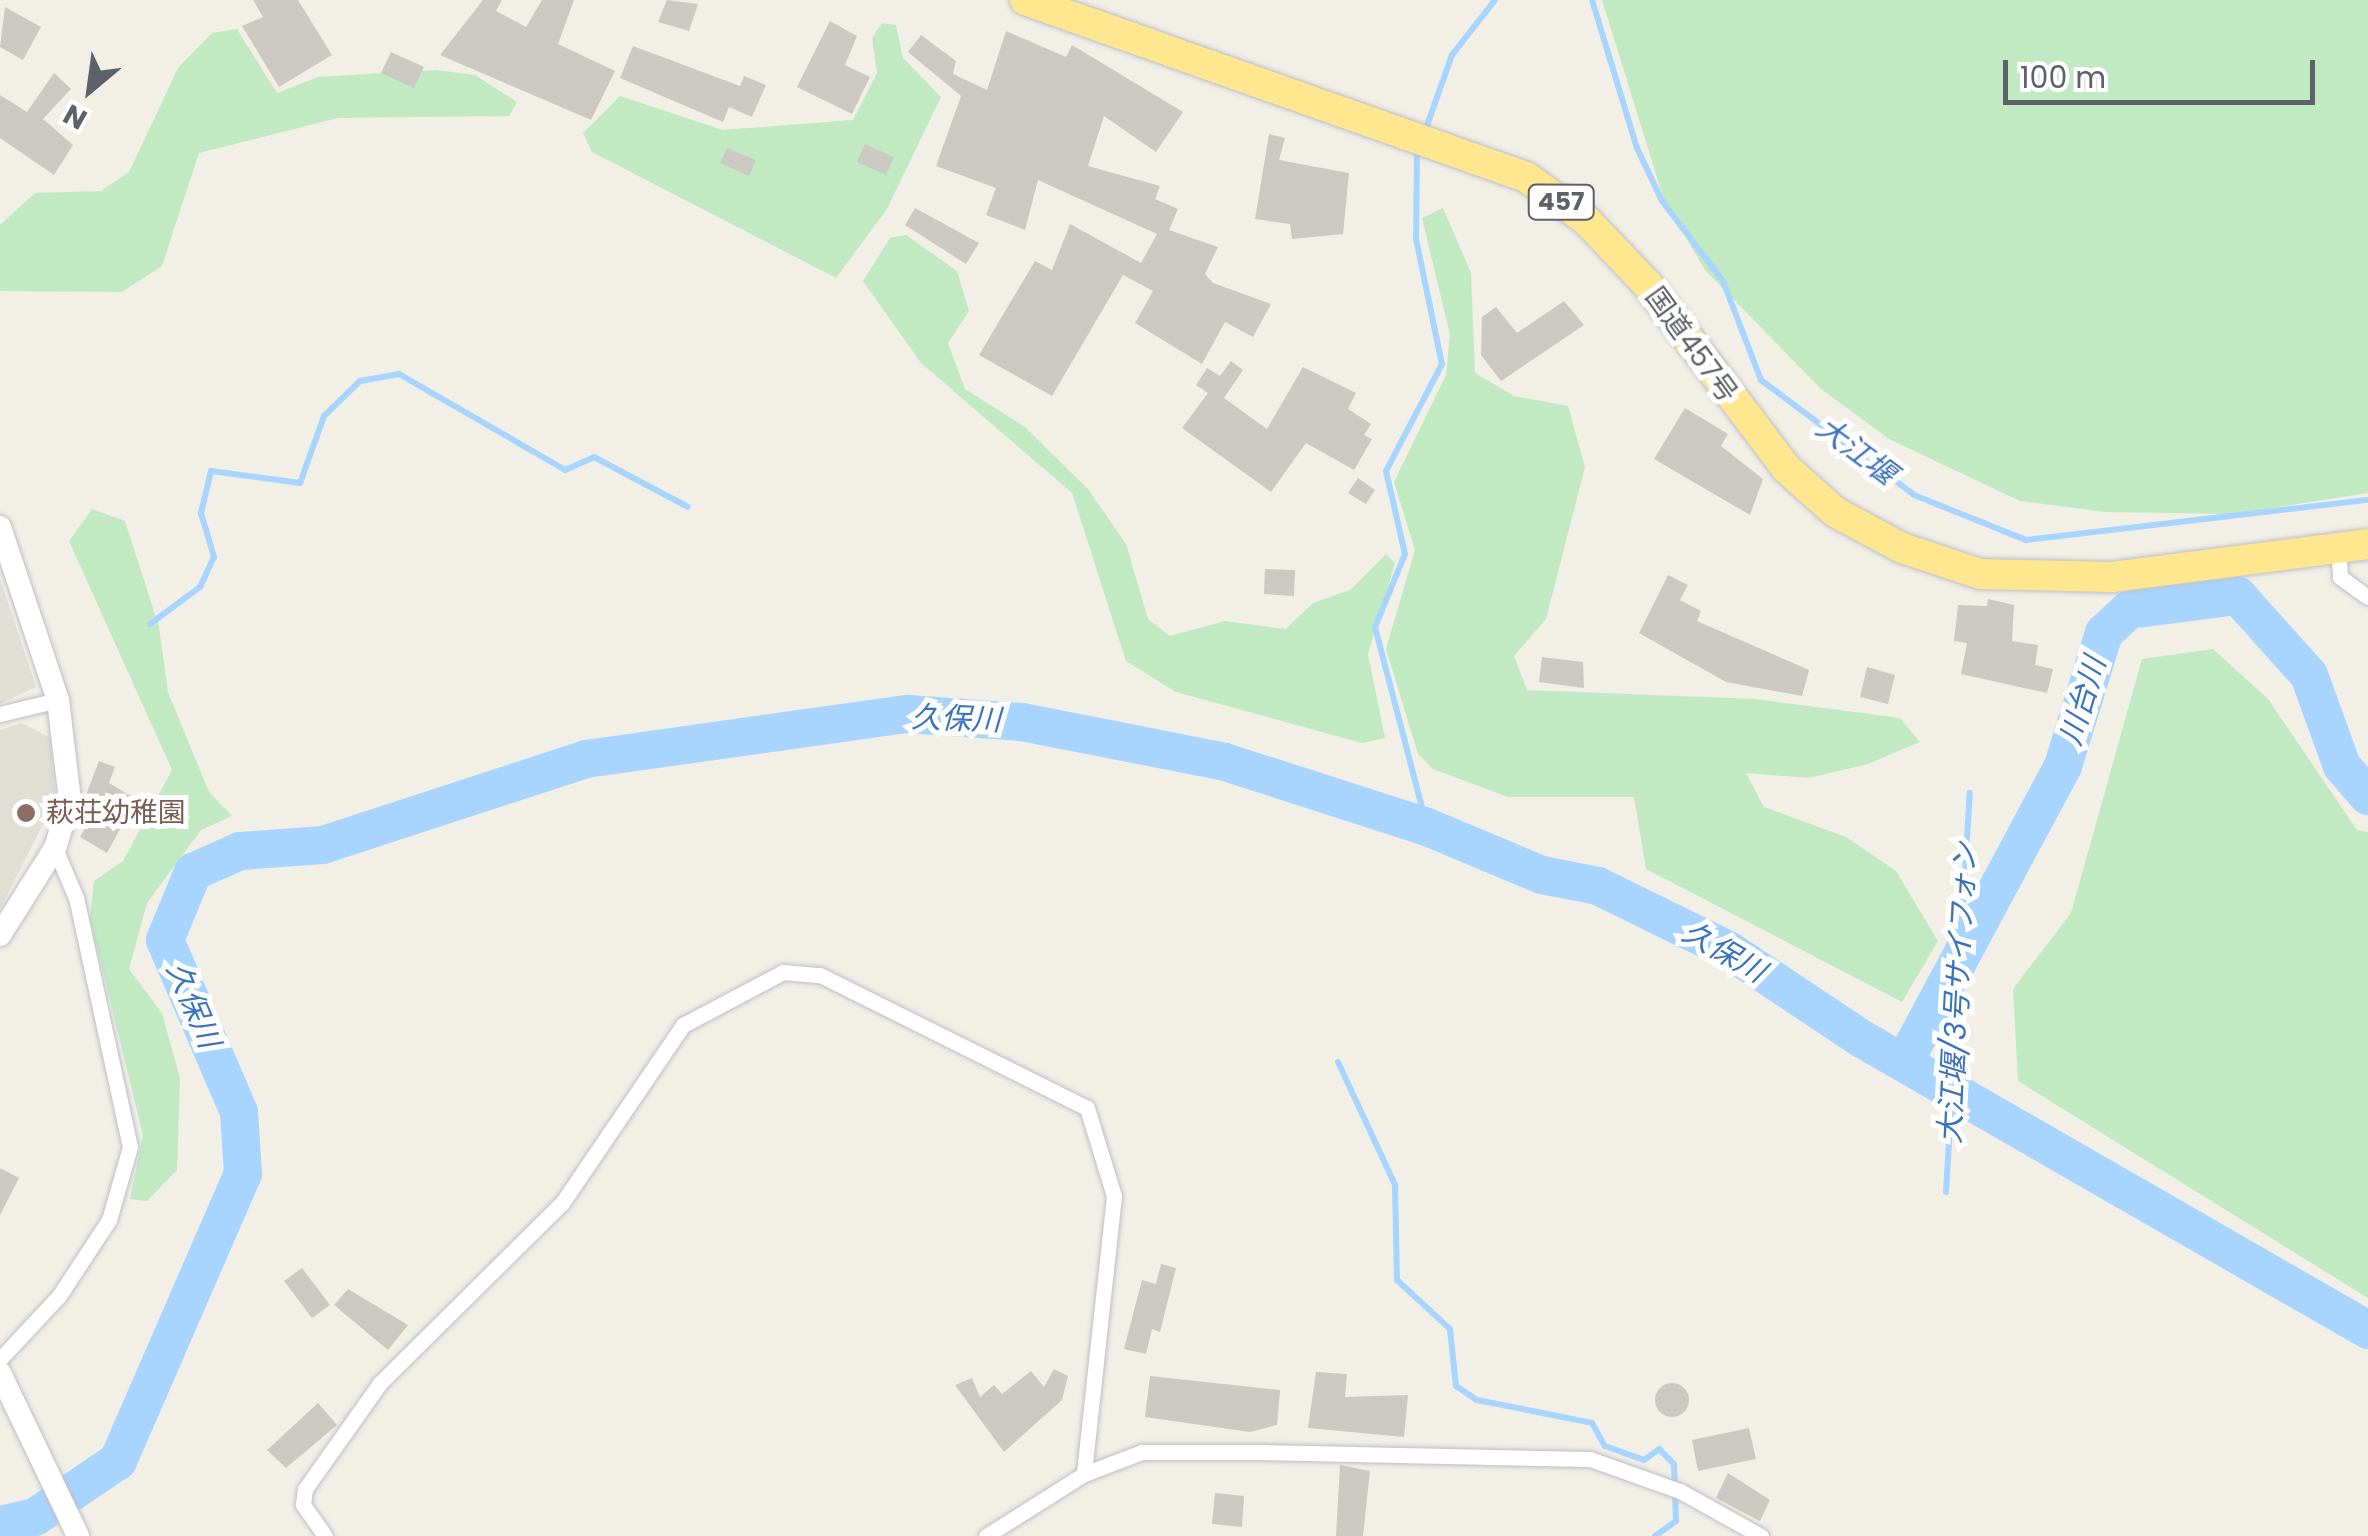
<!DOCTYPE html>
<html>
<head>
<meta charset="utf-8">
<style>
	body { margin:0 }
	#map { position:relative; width:2368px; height:1536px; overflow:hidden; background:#f1efe6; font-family:Poppins,"Noto Sans JP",sans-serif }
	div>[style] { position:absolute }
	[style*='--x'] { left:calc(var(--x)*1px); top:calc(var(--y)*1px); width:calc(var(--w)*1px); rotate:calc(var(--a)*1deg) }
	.education>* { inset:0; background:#e1ded5 }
	.green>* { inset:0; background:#c1eac3 }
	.stream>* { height:6px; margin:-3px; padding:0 3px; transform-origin:3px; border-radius:3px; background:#a8d5ff }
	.river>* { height:38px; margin:-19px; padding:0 19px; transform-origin:19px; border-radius:19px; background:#a8d5ff }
	.building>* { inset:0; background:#ccc9c3 }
	.round { border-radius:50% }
	.roads { filter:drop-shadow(0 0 2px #bdbfc6) drop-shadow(0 0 2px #bdbfc6) }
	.street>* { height:15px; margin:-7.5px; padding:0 7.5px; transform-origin:7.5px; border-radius:7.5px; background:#fff }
	.secondary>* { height:22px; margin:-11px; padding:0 11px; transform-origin:11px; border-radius:11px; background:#fff }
	.highway>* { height:30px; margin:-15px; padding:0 15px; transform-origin:15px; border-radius:15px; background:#ffe78f }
	.dots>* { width:28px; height:28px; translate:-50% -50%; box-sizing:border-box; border:5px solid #fff; border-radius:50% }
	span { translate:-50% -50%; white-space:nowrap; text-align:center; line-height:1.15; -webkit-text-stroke:10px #fff; paint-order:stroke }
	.shield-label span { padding:2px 8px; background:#fff; border:2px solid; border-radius:8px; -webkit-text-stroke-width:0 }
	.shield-label { font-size:25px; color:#5d6168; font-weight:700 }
	.street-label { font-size:28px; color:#5d6168 }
	.education-label { font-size:28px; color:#785e54 }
	.left { translate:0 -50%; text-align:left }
	.water-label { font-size:30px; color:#3a73bb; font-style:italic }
	.north { position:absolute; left:40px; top:40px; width:100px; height:100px; -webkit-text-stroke:8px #fff; paint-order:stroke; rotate:209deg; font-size:28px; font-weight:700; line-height:40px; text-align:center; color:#5d6168 }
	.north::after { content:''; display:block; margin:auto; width:35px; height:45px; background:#5d6168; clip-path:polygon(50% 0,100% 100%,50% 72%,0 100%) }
	.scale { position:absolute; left:2003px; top:60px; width:312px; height:45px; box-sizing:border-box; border:5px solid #5d6168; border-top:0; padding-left:12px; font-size:30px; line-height:35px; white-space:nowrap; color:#5d6168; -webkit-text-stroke:8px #fff; paint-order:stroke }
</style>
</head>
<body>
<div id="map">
	<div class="education">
		<div style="clip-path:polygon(0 579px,36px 687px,0 704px)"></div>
		<div style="clip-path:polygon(22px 723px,50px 738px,56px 799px,0 909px,0 730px)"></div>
	</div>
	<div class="green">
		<div style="clip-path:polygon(1602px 0,2368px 0,2368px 493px,2233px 514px,2106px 512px,2020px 501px,1889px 439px,1821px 389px,1705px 270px,1664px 200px)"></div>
		<div style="clip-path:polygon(882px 23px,896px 25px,903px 58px,941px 97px,887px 209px,836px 278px,592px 152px,583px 133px,620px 96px,723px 130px,853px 120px,877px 73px,872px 38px)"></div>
		<div style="clip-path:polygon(237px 29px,277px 93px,318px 77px,436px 70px,475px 75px,517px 102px,509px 116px,338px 118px,199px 153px,162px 266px,122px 292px,0 291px,0 225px,35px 193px,101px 191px,129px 172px,178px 68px,212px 33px)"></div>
		<div style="clip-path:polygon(1443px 208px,1471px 273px,1475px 373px,1514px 396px,1568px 406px,1585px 467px,1546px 619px,1514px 656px,1527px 690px,1755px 699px,1900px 718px,1920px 742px,1868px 764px,1809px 778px,1746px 773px,1764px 807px,1846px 837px,1896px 871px,1938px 941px,1902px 1002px,1646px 869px,1634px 797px,1508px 797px,1433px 769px,1418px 754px,1386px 649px,1415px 550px,1394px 482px,1446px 375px,1450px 335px,1422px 218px)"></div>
		<div style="clip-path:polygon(906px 235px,957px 271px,969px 311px,948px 343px,965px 389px,1025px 427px,1088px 489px,1126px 544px,1148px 619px,1170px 636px,1225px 621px,1286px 629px,1313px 603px,1350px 590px,1386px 554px,1395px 563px,1368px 654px,1385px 738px,1362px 743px,1176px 692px,1126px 661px,1072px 493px,921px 363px,863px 281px,890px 238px)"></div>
		<div style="clip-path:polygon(92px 509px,125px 521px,159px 627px,168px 692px,209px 792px,232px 816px,201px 830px,147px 903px,129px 969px,162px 1013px,180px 1078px,177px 1170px,147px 1201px,130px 1199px,143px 1135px,90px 918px,94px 881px,123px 861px,172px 770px,69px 541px)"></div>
		<div style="clip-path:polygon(2213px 649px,2268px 699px,2357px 830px,2368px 832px,2368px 1298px,2018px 1081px,2013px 989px,2071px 913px,2142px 659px)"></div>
	</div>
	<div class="stream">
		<div style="--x:1592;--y:0;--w:155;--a:73.1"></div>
		<div style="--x:1637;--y:148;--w:59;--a:64.7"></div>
		<div style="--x:1662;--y:201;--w:101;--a:52.7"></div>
		<div style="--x:1723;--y:281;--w:106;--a:69"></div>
		<div style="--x:1761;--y:380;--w:191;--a:36.9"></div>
		<div style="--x:1914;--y:495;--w:121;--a:21.9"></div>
		<div style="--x:2026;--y:540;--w:344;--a:-6.7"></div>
		<div style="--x:1424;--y:134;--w:84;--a:-70.5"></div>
		<div style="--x:1452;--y:55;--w:70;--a:-52"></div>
		<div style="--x:1417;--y:150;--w:89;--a:90.6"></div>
		<div style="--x:1416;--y:239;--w:128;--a:78.3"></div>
		<div style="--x:1442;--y:364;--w:121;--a:117.6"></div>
		<div style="--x:1386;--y:471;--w:85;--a:77.1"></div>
		<div style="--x:1405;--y:554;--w:79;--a:112.3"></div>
		<div style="--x:1375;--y:627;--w:207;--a:75.4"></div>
		<div style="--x:150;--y:624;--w:62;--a:-36.5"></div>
		<div style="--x:200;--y:587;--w:33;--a:-65"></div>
		<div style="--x:214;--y:557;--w:46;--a:-106.5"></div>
		<div style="--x:201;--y:513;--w:43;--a:-76.6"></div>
		<div style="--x:211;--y:471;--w:90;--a:7.7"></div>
		<div style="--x:300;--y:483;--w:71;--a:-70.3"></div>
		<div style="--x:324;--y:416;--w:50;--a:-44.2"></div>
		<div style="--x:360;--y:381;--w:40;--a:-10"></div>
		<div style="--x:399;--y:374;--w:192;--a:30"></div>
		<div style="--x:565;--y:470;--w:32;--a:-24"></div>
		<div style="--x:594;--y:457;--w:106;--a:28"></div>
		<div style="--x:1338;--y:1062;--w:136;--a:65.1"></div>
		<div style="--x:1395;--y:1185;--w:95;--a:88.8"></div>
		<div style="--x:1397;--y:1280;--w:72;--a:42.8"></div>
		<div style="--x:1450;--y:1329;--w:57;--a:84"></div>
		<div style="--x:1456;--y:1386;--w:25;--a:34"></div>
		<div style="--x:1477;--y:1400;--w:117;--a:11.3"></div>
		<div style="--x:1592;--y:1423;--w:26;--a:61"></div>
		<div style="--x:1605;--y:1446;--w:41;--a:19.7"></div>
		<div style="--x:1644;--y:1460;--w:19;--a:-36"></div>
		<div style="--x:1659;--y:1449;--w:21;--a:45"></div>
		<div style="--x:1674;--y:1464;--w:57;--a:88"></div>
		<div style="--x:1676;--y:1521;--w:26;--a:144"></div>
		<div style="--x:1946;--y:1192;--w:400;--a:-86.6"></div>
	</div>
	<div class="river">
		<div style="--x:1907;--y:1057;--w:330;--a:-61.8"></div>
		<div style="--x:2063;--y:766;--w:139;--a:-72.9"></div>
		<div style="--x:2104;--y:633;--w:34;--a:-43"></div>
		<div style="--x:2129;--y:610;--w:110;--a:-7.3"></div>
		<div style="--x:2238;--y:596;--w:106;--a:48.1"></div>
		<div style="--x:2309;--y:675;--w:97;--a:70.1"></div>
		<div style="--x:2342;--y:766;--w:40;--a:49"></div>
		<div style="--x:0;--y:1525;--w:36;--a:-13"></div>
		<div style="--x:35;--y:1517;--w:100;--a:-34"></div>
		<div style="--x:118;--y:1461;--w:313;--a:-66.5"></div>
		<div style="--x:243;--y:1174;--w:62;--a:-93.7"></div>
		<div style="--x:239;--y:1112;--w:187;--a:-113.3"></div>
		<div style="--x:165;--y:940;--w:74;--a:-67.6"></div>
		<div style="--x:193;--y:872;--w:51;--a:-24.1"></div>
		<div style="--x:240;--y:851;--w:83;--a:-4.1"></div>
		<div style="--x:323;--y:845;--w:277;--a:-18.1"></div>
		<div style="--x:586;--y:759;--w:325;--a:-8"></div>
		<div style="--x:908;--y:714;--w:114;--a:4"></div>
		<div style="--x:1022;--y:722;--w:207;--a:11.1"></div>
		<div style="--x:1225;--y:762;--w:212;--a:17.8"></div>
		<div style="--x:1427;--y:827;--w:125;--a:22.7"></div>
		<div style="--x:1542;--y:875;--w:57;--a:11.1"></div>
		<div style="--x:1598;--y:886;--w:147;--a:26.2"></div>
		<div style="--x:1730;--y:951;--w:159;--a:33.7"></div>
		<div style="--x:1862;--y:1039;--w:584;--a:29.9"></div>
	</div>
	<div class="building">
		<div style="clip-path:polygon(253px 0,298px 0,332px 55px,279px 87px,242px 26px,263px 17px)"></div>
		<div style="clip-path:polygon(483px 0,502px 0,496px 11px,526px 27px,542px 0,574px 0,558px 44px,615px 71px,591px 120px,440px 55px)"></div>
		<div style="clip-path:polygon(667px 0,698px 4px,689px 31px,658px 22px)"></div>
		<div style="clip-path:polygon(5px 7px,41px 27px,23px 60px,0 47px)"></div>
		<div style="clip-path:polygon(830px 21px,857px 36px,845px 65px,870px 77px,852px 114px,797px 87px)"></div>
		<div style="clip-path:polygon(1006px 31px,1066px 57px,1072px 45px,1183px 112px,1156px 152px,1104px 116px,1088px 166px,1160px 186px,1155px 199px,1178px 209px,1169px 230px,1218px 247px,1205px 274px,1213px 283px,1271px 304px,1253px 337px,1225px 322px,1202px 364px,1135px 323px,1153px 291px,1123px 275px,1052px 396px,979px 355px,1035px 261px,1052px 270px,1070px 224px,1141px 263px,1157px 234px,1038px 180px,1025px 230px,986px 215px,996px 188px,936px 166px,961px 96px,908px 52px,921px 35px,956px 61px,953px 74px,987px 90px)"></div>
		<div style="clip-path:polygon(633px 46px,740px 86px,744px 76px,766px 85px,752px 117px,729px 107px,723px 122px,620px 78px)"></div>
		<div style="clip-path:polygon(391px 52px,424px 67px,414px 88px,381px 73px)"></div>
		<div style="clip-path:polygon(54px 73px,71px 89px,43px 119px,73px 145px,54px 175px,0 138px,0 95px,27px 112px)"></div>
		<div style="clip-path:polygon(1269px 134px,1285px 138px,1279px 160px,1349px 173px,1343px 234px,1292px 239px,1290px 224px,1255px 219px)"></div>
		<div style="clip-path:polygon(865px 144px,894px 157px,886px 175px,857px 162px)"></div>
		<div style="clip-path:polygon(727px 148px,756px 160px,749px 176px,720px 163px)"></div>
		<div style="clip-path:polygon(915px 208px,979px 243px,966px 264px,905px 225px)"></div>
		<div style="clip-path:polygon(1564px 301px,1584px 325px,1501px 381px,1481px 355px,1482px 317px,1496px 307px,1517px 333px)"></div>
		<div style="clip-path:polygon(1231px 361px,1243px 370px,1224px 398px,1267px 429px,1303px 367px,1356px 393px,1348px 409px,1371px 424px,1364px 435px,1372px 439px,1354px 470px,1306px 443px,1271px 492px,1182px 428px,1208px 393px,1196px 385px,1207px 368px,1220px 376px)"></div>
		<div style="clip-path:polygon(1685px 408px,1728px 434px,1721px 446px,1763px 479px,1750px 515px,1654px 459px)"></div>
		<div style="clip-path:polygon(1358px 478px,1375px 490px,1366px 504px,1348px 493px)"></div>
		<div style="clip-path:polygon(1265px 569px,1295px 570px,1294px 596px,1264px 594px)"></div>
		<div style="clip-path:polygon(1668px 575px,1688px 585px,1680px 600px,1701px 611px,1697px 621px,1809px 670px,1802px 696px,1726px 682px,1639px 633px)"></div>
		<div style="clip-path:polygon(1988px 599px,2014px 605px,2012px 641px,2038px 645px,2035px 665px,2053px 669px,2047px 693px,1961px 674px,1967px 643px,1954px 641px,1958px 605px,1987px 606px)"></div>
		<div style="clip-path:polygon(1542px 657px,1583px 662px,1584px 688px,1539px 682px)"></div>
		<div style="clip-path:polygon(1867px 667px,1895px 675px,1888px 704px,1860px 697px)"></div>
		<div style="clip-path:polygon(99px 761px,115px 767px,109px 783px,136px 799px,107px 853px,80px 837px,101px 801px,86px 795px)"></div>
		<div style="clip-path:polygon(0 1168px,19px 1178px,0 1215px)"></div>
		<div style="clip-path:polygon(1161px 1264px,1176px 1268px,1160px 1332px,1152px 1329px,1146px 1354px,1124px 1349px,1142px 1280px,1156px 1284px)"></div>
		<div style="clip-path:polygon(302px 1268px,330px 1305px,312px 1318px,284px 1281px)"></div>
		<div style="clip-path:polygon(348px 1289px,408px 1325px,388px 1350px,334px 1305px)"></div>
		<div style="clip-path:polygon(1054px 1369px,1068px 1376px,1062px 1400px,1004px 1452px,955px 1385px,972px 1378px,980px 1397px,994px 1385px,1002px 1394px,1031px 1371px,1044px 1387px)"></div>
		<div style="clip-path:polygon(1316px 1372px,1347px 1374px,1345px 1397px,1408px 1395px,1404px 1437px,1308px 1428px)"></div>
		<div style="clip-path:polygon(1150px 1376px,1280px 1390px,1277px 1425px,1250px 1432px,1145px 1417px)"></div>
		<div class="round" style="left:1655px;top:1383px;width:34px;height:34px"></div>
		<div style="clip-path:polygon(318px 1403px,337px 1425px,286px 1468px,267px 1450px)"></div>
		<div style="clip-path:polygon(1749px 1428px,1756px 1459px,1698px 1471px,1692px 1440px)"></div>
		<div style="clip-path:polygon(1340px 1465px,1370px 1471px,1363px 1536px,1336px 1536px)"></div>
		<div style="clip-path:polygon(1728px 1473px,1770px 1500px,1760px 1521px,1716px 1498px)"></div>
		<div style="clip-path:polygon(1215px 1493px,1244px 1496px,1242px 1527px,1212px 1524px)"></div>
	</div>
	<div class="roads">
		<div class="street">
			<div style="--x:2338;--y:547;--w:30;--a:86"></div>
			<div style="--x:2340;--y:577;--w:34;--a:36"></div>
			<div style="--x:0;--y:714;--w:60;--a:-13.6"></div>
			<div style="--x:0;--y:1359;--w:86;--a:-46.9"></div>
			<div style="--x:59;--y:1296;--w:91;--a:-56.7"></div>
			<div style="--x:109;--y:1220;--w:76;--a:-74"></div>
			<div style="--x:130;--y:1147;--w:255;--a:-102.2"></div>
			<div style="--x:76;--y:898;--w:54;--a:-112.8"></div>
			<div style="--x:325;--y:1536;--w:39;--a:-125"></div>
			<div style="--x:303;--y:1504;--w:15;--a:-82"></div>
			<div style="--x:305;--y:1489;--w:130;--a:-54.7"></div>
			<div style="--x:380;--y:1383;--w:256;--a:-44.7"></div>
			<div style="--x:562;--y:1203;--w:215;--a:-55.8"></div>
			<div style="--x:683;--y:1025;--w:113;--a:-27.9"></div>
			<div style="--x:783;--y:972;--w:37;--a:5"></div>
			<div style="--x:820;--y:975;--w:298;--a:26.5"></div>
			<div style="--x:1087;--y:1108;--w:92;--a:72.9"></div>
			<div style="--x:1114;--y:1196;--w:280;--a:96.2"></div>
			<div style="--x:986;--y:1536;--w:116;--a:-32.3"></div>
			<div style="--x:1084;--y:1474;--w:62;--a:-20.8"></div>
			<div style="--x:1142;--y:1452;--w:114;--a:0"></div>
			<div style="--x:1256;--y:1452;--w:334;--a:1.2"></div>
			<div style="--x:1590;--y:1459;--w:96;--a:19.6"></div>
			<div style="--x:1680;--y:1491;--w:93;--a:29.1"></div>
		</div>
		<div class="secondary">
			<div style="--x:0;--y:527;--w:182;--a:71.5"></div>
			<div style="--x:58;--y:700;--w:101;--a:83.2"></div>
			<div style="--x:70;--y:800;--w:50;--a:107.4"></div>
			<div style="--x:55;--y:848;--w:103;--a:122.3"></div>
			<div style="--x:0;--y:1373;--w:181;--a:64.4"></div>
		</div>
		<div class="highway">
			<div style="--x:1025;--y:0;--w:531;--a:19.46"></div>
			<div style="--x:1526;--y:177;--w:74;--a:35.6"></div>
			<div style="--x:1586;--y:220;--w:88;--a:46.4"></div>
			<div style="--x:1647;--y:284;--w:231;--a:52.9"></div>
			<div style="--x:1786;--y:468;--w:66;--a:41.9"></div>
			<div style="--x:1835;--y:512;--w:76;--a:28.2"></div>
			<div style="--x:1902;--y:548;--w:82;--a:18.4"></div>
			<div style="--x:1980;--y:574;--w:132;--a:1.3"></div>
			<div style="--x:2112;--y:577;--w:258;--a:-7.3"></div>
		</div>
	</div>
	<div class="dots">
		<div style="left:26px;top:813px;background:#8d6e63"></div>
	</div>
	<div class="shield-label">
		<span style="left:1561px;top:202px">457</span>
	</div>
	<div class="street-label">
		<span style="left:1691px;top:345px;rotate:54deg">国道457号</span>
	</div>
	<div class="education-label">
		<span class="left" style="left:46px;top:813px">萩荘幼稚園</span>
	</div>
	<div class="water-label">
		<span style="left:1856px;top:451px;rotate:37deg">大江堰</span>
		<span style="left:2083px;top:701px;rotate:-73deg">川台川</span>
		<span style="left:956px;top:719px;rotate:2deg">久保川</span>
		<span style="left:1724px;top:952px;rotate:30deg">久保川</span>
		<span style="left:1958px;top:993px;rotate:-87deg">大江堰/3号サイフォン</span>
		<span style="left:193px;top:1005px;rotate:67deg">久保川</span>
	</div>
	<div class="north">N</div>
	<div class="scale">100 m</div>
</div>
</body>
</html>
